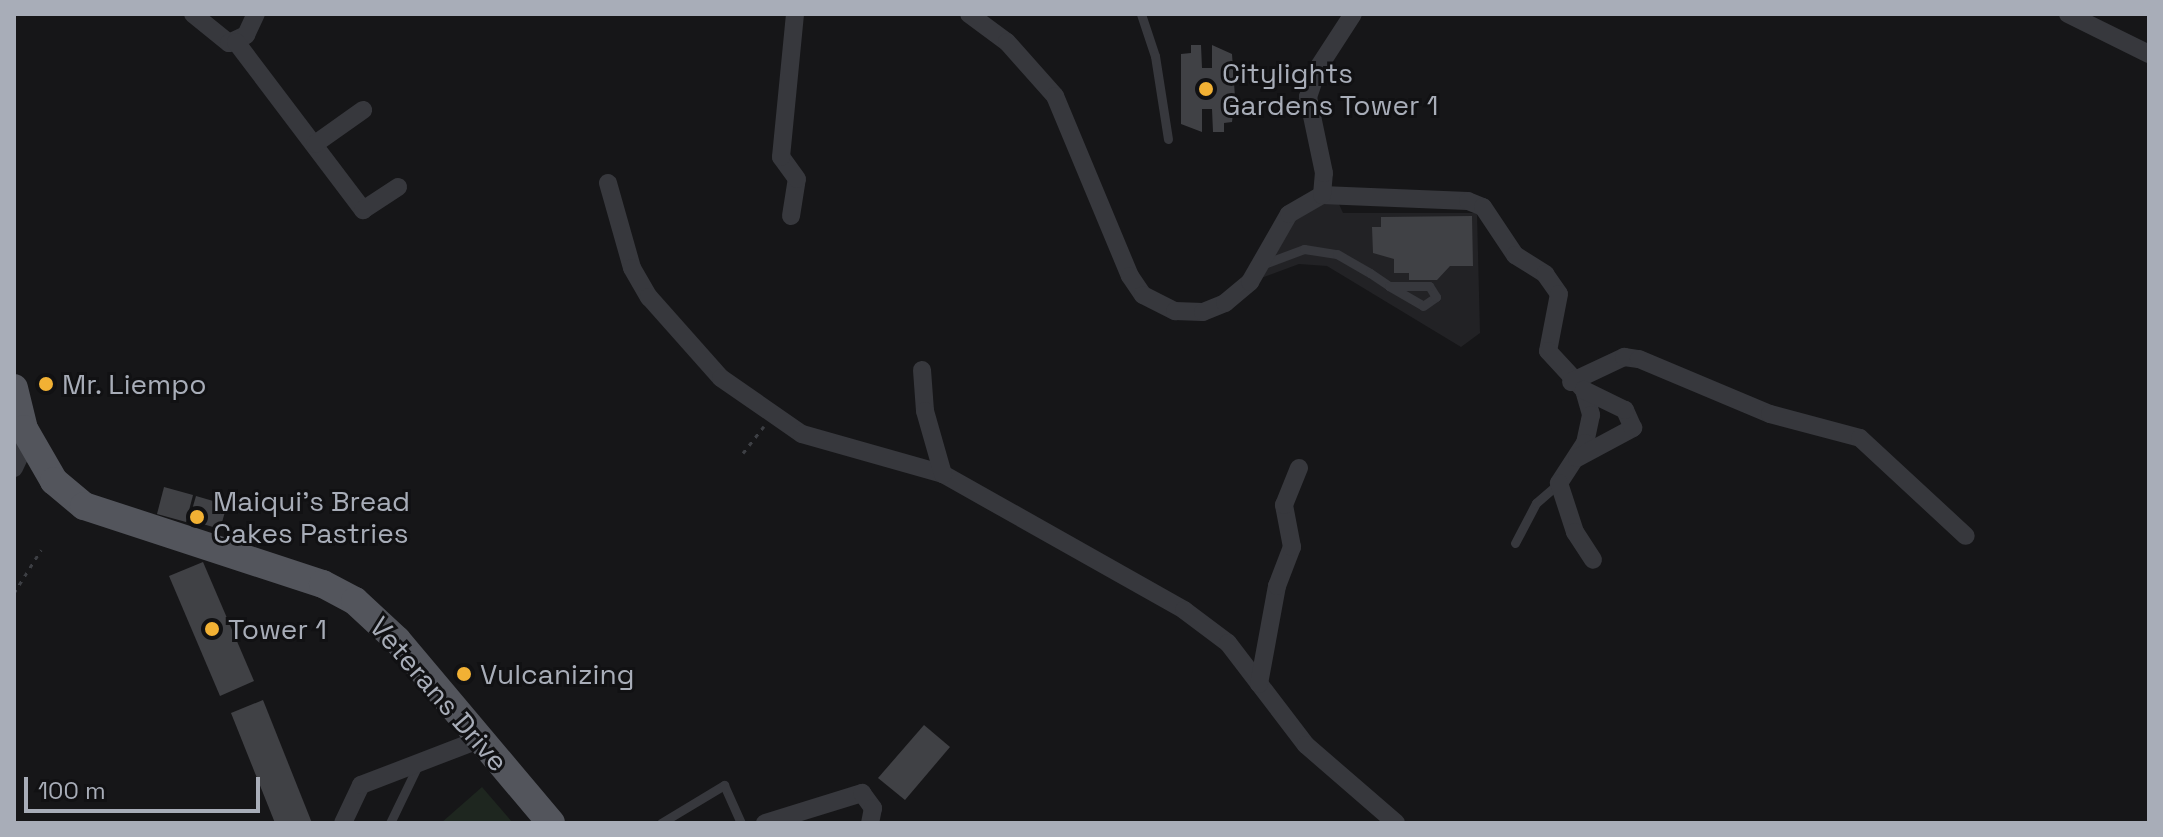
<!DOCTYPE html>
<html>
<head>
<meta charset="utf-8">
<style>
	body { margin:0 }
	#map { position:relative; width:2163px; height:837px; overflow:hidden; background:#161618; font-family:"Space Grotesk",sans-serif }
	div>[style] { position:absolute }
	[style*='--x'] { left:calc(var(--x)*1px); top:calc(var(--y)*1px); width:calc(var(--w)*1px); rotate:calc(var(--a)*1deg) }
	.built>* { inset:0; background:#222225 }
	.green>* { inset:0; background:#1e261f }
	.building>* { inset:0; background:#404145 }
	.path>* { height:3px; margin-top:-1.5px; transform-origin:0; background:repeating-linear-gradient(90deg,#3d3f44 0 4px,transparent 0 10px) }
	.service>* { height:9px; margin:-4.5px; padding:0 4.5px; transform-origin:4.5px; border-radius:4.5px; background:#37383d }
	.minor>* { height:18px; margin:-9px; padding:0 9px; transform-origin:9px; border-radius:9px; background:#37383d }
	.primary>* { height:28px; margin:-14px; padding:0 14px; transform-origin:14px; border-radius:14px; background:#53555c }
	.dots>* { width:22px; height:22px; translate:-50% -50%; box-sizing:border-box; border:4px solid #111113; border-radius:50% }
	span { translate:-50% -50%; white-space:nowrap; text-align:center; line-height:1.15; -webkit-text-stroke:6px #111113; paint-order:stroke }
	.poi-label { font-size:28px; color:#a8adb8 }
	.left { translate:0 -50%; text-align:left }
	.street-label { font-size:28px; color:#a8adb8 }
	.frame { position:absolute; inset:0; border:16px solid #a8adb8; pointer-events:none }
	.scale { position:absolute; left:24px; top:777px; width:236px; height:36px; box-sizing:border-box; border:4px solid #a8adb8; border-top:0; padding-left:10px; font-size:24px; line-height:28px; white-space:nowrap; color:#a8adb8; -webkit-text-stroke:6px #111113; paint-order:stroke }
</style>
</head>
<body>
<div id="map">
	<div class="built">
		<div style="clip-path:polygon(1338px 202px,1343px 213px,1477px 213px,1480px 333px,1461px 347px,1327px 266px,1299px 264px,1250px 282px,1280px 229px,1310px 203px)"></div>
	</div>
	<div class="green">
		<div style="clip-path:polygon(482px 787px,513px 823px,441px 823px)"></div>
	</div>
	<div class="building">
		<div style="clip-path:polygon(1191px 45px,1201px 45px,1202px 68px,1212px 68px,1212px 45px,1232px 54px,1235px 97px,1232px 122px,1224px 123px,1224px 132px,1213px 132px,1212px 109px,1202px 109px,1202px 132px,1181px 124px,1181px 54px,1191px 53px)"></div>
		<div style="clip-path:polygon(1472px 216px,1473px 266px,1450px 266px,1437px 280px,1409px 280px,1409px 273px,1394px 273px,1394px 259px,1373px 253px,1372px 227px,1381px 227px,1381px 217px)"></div>
		<div style="clip-path:polygon(164px 487px,193px 495px,186px 522px,157px 514px)"></div>
		<div style="clip-path:polygon(196px 496px,227px 505px,220px 529px,189px 520px)"></div>
		<div style="clip-path:polygon(203px 562px,254px 681px,220px 696px,169px 576px)"></div>
		<div style="clip-path:polygon(263px 700px,312px 823px,275px 823px,231px 713px)"></div>
		<div style="clip-path:polygon(924px 725px,950px 747px,905px 800px,878px 778px)"></div>
	</div>
	<div class="path">
		<div style="--x:743;--y:453;--w:34;--a:-52"></div>
		<div style="--x:14;--y:593;--w:51;--a:-57.9"></div>
	</div>
	<div class="service">
		<div style="--x:1141;--y:14;--w:44;--a:71.6"></div>
		<div style="--x:1155;--y:56;--w:84;--a:81.1"></div>
		<div style="--x:1261;--y:265;--w:46;--a:-20.4"></div>
		<div style="--x:1304;--y:249;--w:33;--a:9"></div>
		<div style="--x:1337;--y:254;--w:38;--a:30"></div>
		<div style="--x:1370;--y:273;--w:23;--a:34"></div>
		<div style="--x:1389;--y:286;--w:39;--a:30"></div>
		<div style="--x:1423;--y:306;--w:16;--a:-35"></div>
		<div style="--x:1436;--y:297;--w:13;--a:-122"></div>
		<div style="--x:1429;--y:286;--w:40;--a:180"></div>
		<div style="--x:1515;--y:543;--w:45;--a:-62.3"></div>
		<div style="--x:1536;--y:503;--w:30;--a:-41"></div>
		<div style="--x:390;--y:823;--w:64;--a:-64.2"></div>
		<div style="--x:661;--y:823;--w:74;--a:-31.1"></div>
		<div style="--x:724;--y:785;--w:42;--a:65.9"></div>
	</div>
	<div class="minor">
		<div style="--x:193;--y:14;--w:46;--a:38.9"></div>
		<div style="--x:229;--y:43;--w:19;--a:-25"></div>
		<div style="--x:246;--y:35;--w:23;--a:-65"></div>
		<div style="--x:969;--y:14;--w:47;--a:36.4"></div>
		<div style="--x:1007;--y:42;--w:72;--a:48.4"></div>
		<div style="--x:1055;--y:96;--w:195;--a:67.4"></div>
		<div style="--x:1130;--y:276;--w:23;--a:56"></div>
		<div style="--x:1143;--y:295;--w:36;--a:27"></div>
		<div style="--x:1175;--y:311;--w:28;--a:2"></div>
		<div style="--x:1203;--y:312;--w:24;--a:-22"></div>
		<div style="--x:1225;--y:303;--w:33;--a:-40"></div>
		<div style="--x:1250;--y:282;--w:78;--a:-60.2"></div>
		<div style="--x:1289;--y:214;--w:38;--a:-30"></div>
		<div style="--x:1322;--y:195;--w:146;--a:2.4"></div>
		<div style="--x:1468;--y:201;--w:16;--a:22"></div>
		<div style="--x:1483;--y:207;--w:58;--a:56.3"></div>
		<div style="--x:1515;--y:255;--w:36;--a:32"></div>
		<div style="--x:1545;--y:274;--w:24;--a:55"></div>
		<div style="--x:1559;--y:294;--w:58;--a:100.9"></div>
		<div style="--x:1548;--y:351;--w:53;--a:47.3"></div>
		<div style="--x:1584;--y:390;--w:26;--a:74"></div>
		<div style="--x:1591;--y:415;--w:29;--a:102"></div>
		<div style="--x:1585;--y:443;--w:48;--a:123"></div>
		<div style="--x:1559;--y:483;--w:52;--a:71.9"></div>
		<div style="--x:1575;--y:532;--w:33;--a:57"></div>
		<div style="--x:2068;--y:14;--w:90;--a:26.3"></div>
		<div style="--x:236;--y:42;--w:211;--a:52.9"></div>
		<div style="--x:363;--y:210;--w:42;--a:-33.3"></div>
		<div style="--x:315;--y:144;--w:59;--a:-35.3"></div>
		<div style="--x:608;--y:183;--w:88;--a:74.2"></div>
		<div style="--x:632;--y:268;--w:34;--a:60"></div>
		<div style="--x:649;--y:297;--w:108;--a:48.4"></div>
		<div style="--x:721;--y:378;--w:98;--a:34.7"></div>
		<div style="--x:802;--y:434;--w:147;--a:15.8"></div>
		<div style="--x:943;--y:474;--w:277;--a:29.4"></div>
		<div style="--x:1184;--y:610;--w:55;--a:36.9"></div>
		<div style="--x:1228;--y:643;--w:128;--a:52.6"></div>
		<div style="--x:1306;--y:745;--w:119;--a:40.9"></div>
		<div style="--x:1322;--y:195;--w:22;--a:-85"></div>
		<div style="--x:1324;--y:173;--w:78;--a:-101.9"></div>
		<div style="--x:1308;--y:97;--w:31;--a:-71"></div>
		<div style="--x:1318;--y:68;--w:64;--a:-57.1"></div>
		<div style="--x:791;--y:216;--w:37;--a:-81"></div>
		<div style="--x:797;--y:179;--w:27;--a:-126"></div>
		<div style="--x:781;--y:157;--w:144;--a:-84.4"></div>
		<div style="--x:922;--y:370;--w:41;--a:85.8"></div>
		<div style="--x:925;--y:411;--w:66;--a:74.1"></div>
		<div style="--x:1571;--y:382;--w:59;--a:-25.3"></div>
		<div style="--x:1624;--y:357;--w:15;--a:8"></div>
		<div style="--x:1639;--y:359;--w:142;--a:22.8"></div>
		<div style="--x:1770;--y:414;--w:93;--a:14.9"></div>
		<div style="--x:1860;--y:438;--w:144;--a:42.8"></div>
		<div style="--x:1577;--y:458;--w:64;--a:-28.2"></div>
		<div style="--x:1633;--y:428;--w:20;--a:-114"></div>
		<div style="--x:1625;--y:410;--w:46;--a:-154"></div>
		<div style="--x:14;--y:468;--w:33;--a:-65"></div>
		<div style="--x:1259;--y:684;--w:100;--a:-79.6"></div>
		<div style="--x:1277;--y:586;--w:42;--a:-69"></div>
		<div style="--x:1292;--y:547;--w:43;--a:-100.8"></div>
		<div style="--x:1284;--y:505;--w:40;--a:-68"></div>
		<div style="--x:343;--y:823;--w:42;--a:-64.7"></div>
		<div style="--x:361;--y:785;--w:129;--a:-21"></div>
		<div style="--x:765;--y:823;--w:102;--a:-17.2"></div>
		<div style="--x:862;--y:793;--w:19;--a:54"></div>
		<div style="--x:873;--y:808;--w:15;--a:101"></div>
	</div>
	<div class="primary">
		<div style="--x:14;--y:388;--w:42;--a:76.3"></div>
		<div style="--x:24;--y:429;--w:60;--a:60"></div>
		<div style="--x:54;--y:481;--w:39;--a:40"></div>
		<div style="--x:84;--y:506;--w:251;--a:18.1"></div>
		<div style="--x:323;--y:584;--w:36;--a:28"></div>
		<div style="--x:355;--y:601;--w:57;--a:42.9"></div>
		<div style="--x:397;--y:640;--w:239;--a:49.9"></div>
	</div>
	<div class="dots">
		<div style="left:1206px;top:89px;background:#f2b134"></div>
		<div style="left:46px;top:384px;background:#f2b134"></div>
		<div style="left:197px;top:517px;background:#f2b134"></div>
		<div style="left:212px;top:629px;background:#f2b134"></div>
		<div style="left:464px;top:674px;background:#f2b134"></div>
	</div>
	<div class="poi-label">
		<span class="left" style="left:1222px;top:89px">Citylights<br>Gardens Tower 1</span>
		<span class="left" style="left:62px;top:384px">Mr. Liempo</span>
		<span class="left" style="left:213px;top:517px">Maiqui's Bread<br>Cakes Pastries</span>
		<span class="left" style="left:228px;top:629px">Tower 1</span>
		<span class="left" style="left:480px;top:674px">Vulcanizing</span>
	</div>
	<div class="street-label">
		<span style="left:439px;top:694px;rotate:49deg">Veterans Drive</span>
	</div>
	<div class="frame"></div>
	<div class="scale">100 m</div>
</div>
</body>
</html>
